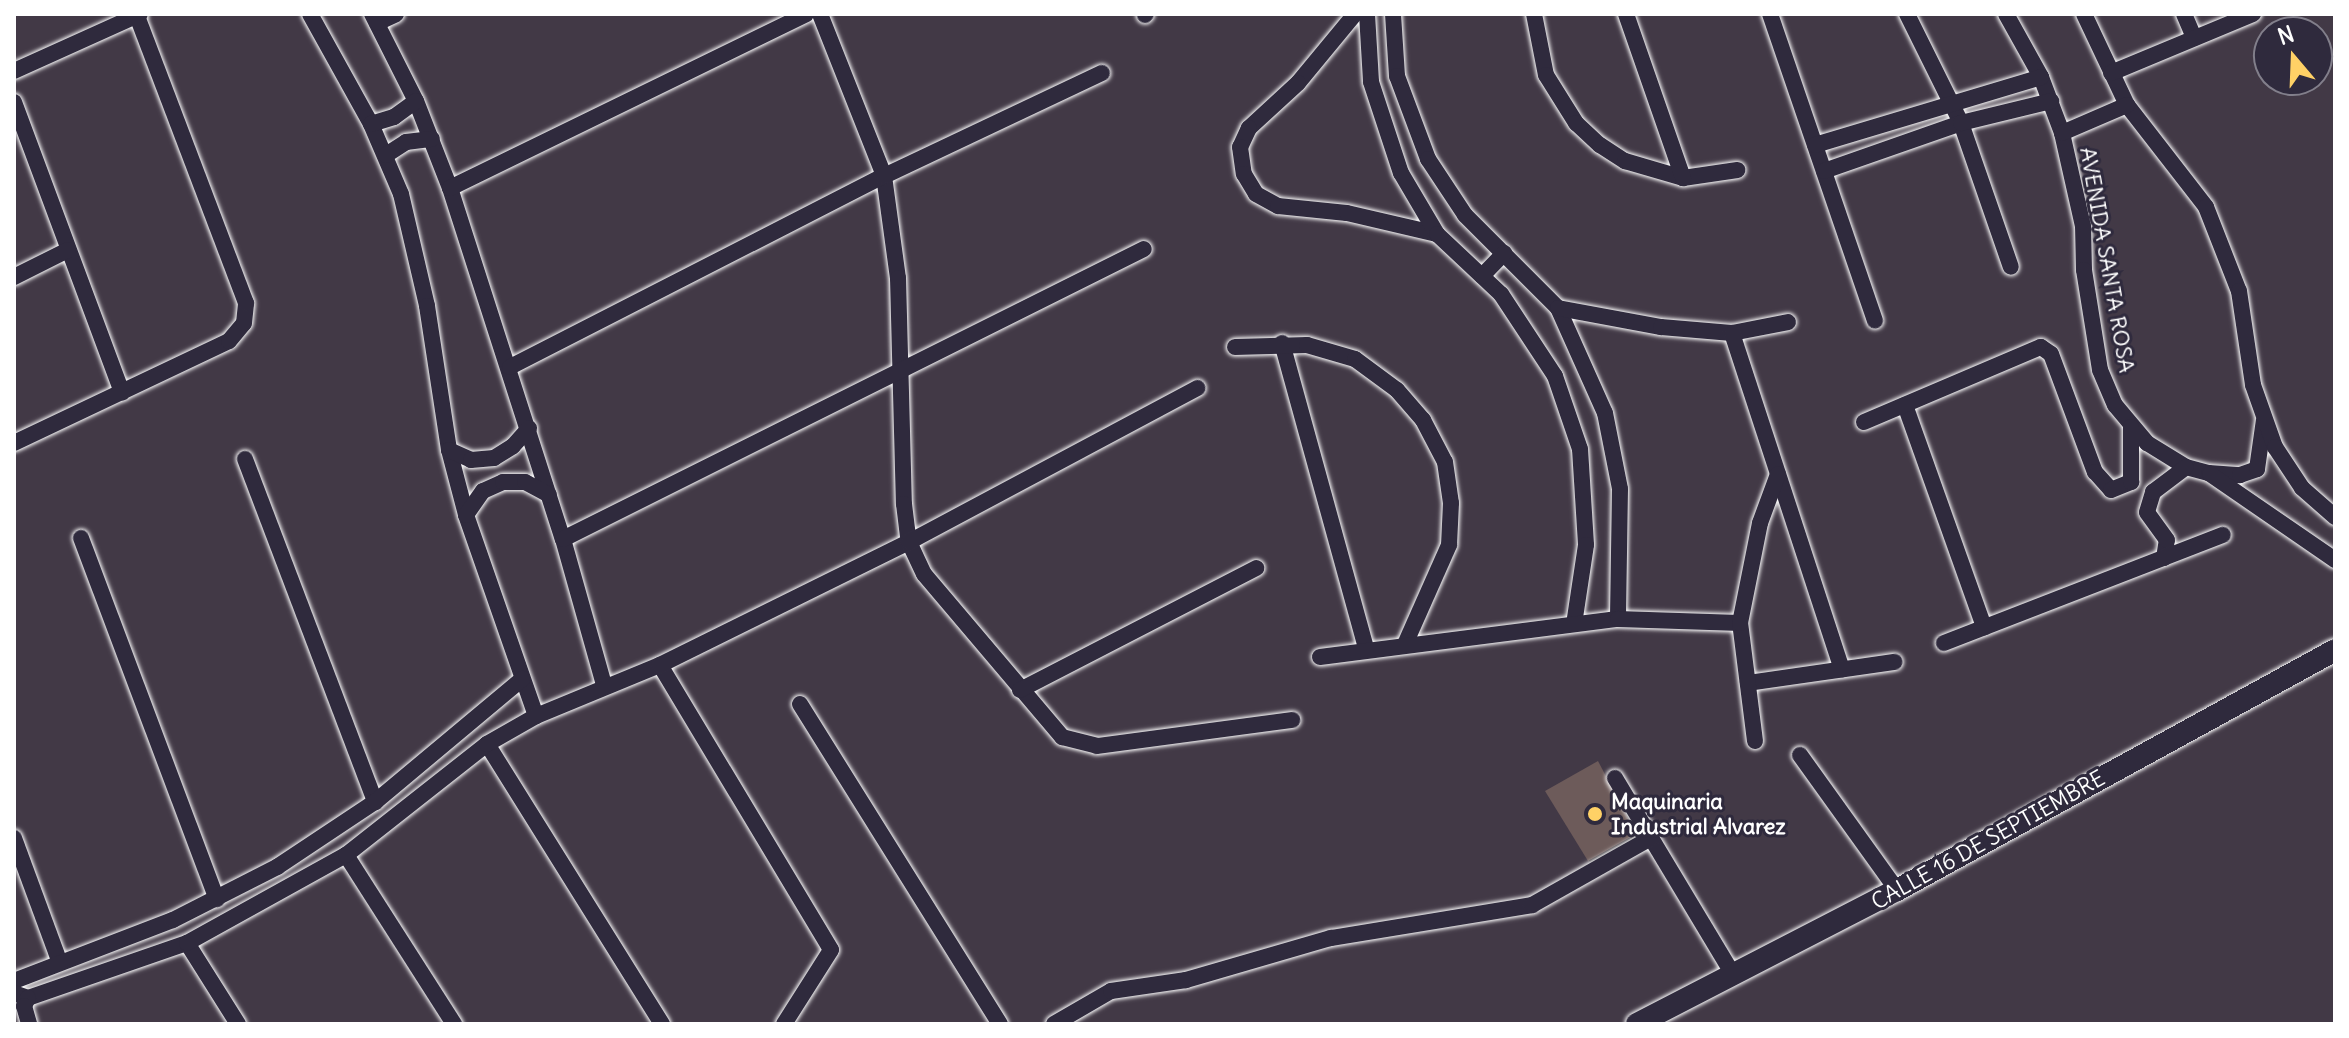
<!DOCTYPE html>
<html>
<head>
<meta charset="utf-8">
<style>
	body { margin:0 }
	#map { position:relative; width:2349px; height:1038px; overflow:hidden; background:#423946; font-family:Delius,sans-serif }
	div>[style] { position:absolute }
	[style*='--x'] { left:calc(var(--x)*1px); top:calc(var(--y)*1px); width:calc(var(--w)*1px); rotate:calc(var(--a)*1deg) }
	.shadow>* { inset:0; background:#0007 }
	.building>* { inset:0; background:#6d5b5a }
	.roads { filter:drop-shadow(0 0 2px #fff) drop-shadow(0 0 2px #fff) }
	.street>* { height:16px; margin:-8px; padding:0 8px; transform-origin:8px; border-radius:8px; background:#2f2a3d }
	.secondary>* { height:22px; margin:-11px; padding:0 11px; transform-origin:11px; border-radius:11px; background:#2f2a3d }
	.dots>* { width:22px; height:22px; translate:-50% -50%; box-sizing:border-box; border:4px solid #2f2a3d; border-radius:50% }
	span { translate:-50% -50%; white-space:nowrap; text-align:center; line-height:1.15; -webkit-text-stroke:6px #2f2a3d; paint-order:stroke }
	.street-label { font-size:22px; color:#fff }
	.poi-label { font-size:22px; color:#fff; font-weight:700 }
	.left { translate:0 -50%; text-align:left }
	.frame { position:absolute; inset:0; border:16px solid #fff; pointer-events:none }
	.north { position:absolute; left:2253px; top:16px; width:80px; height:80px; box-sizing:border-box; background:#2f2a3d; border:2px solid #827f8b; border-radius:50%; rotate:341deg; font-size:22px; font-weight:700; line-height:32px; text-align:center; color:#fff }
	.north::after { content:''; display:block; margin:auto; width:28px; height:36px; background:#ffd166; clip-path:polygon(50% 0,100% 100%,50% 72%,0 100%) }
</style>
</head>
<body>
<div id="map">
	<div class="shadow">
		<div style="clip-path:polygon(1605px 778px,1642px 849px,1597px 874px,1548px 791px)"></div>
	</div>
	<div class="building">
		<div style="clip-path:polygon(1598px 761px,1636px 834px,1588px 861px,1545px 791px)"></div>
	</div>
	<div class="roads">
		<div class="street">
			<div style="--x:310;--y:14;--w:126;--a:61"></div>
			<div style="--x:371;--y:124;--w:76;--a:66.8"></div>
			<div style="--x:401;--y:194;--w:115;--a:76.9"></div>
			<div style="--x:427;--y:306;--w:146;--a:81.3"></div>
			<div style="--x:449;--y:450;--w:67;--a:75.3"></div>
			<div style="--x:466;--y:515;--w:213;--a:70.8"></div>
			<div style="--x:372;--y:14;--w:97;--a:63.2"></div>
			<div style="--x:416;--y:101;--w:93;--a:68.7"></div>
			<div style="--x:450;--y:188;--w:369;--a:72.2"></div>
			<div style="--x:563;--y:539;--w:152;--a:74.3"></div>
			<div style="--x:820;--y:14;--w:174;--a:68.4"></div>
			<div style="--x:884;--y:176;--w:103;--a:82.2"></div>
			<div style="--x:898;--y:278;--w:226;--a:88.5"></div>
			<div style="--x:904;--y:504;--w:38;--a:83"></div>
			<div style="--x:909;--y:542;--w:35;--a:65"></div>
			<div style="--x:924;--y:574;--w:214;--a:49.7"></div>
			<div style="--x:1062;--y:737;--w:36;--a:14"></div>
			<div style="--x:1097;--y:746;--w:197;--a:-7.6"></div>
			<div style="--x:1355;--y:14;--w:89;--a:129.6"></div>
			<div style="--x:1298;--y:83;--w:67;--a:137.4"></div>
			<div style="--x:1249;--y:128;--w:21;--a:115"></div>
			<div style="--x:1240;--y:147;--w:27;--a:82"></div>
			<div style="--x:1244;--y:174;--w:23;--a:59"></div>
			<div style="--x:1256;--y:194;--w:25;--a:29"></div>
			<div style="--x:1278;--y:206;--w:69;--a:5.8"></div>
			<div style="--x:1347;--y:213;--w:92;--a:13.1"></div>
			<div style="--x:1367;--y:14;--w:68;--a:86.6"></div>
			<div style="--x:1371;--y:82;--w:96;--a:71.8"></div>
			<div style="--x:1401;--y:173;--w:71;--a:59.5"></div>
			<div style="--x:1437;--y:234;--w:88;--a:43.2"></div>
			<div style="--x:1501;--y:294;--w:98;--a:56.6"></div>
			<div style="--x:1555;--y:376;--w:77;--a:71.1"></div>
			<div style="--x:1580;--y:449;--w:96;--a:86.4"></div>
			<div style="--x:1586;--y:545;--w:80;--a:98.6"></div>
			<div style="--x:1393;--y:14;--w:62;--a:86.3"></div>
			<div style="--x:1397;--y:76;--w:89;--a:69.5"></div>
			<div style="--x:1428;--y:159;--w:67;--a:56.5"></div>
			<div style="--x:1465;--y:215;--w:132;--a:45"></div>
			<div style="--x:1558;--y:308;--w:115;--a:65.9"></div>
			<div style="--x:1605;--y:413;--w:77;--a:78.8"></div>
			<div style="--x:1620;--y:489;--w:130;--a:90.9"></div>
			<div style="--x:1534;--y:14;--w:62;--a:78.9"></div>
			<div style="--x:1546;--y:75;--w:57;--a:58"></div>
			<div style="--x:1576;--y:123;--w:33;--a:43"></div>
			<div style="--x:1600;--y:145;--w:30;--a:33"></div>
			<div style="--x:1625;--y:161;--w:60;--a:16.3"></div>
			<div style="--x:1683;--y:178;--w:55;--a:-8.4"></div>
			<div style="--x:1626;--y:14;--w:174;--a:70.8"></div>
			<div style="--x:1770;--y:14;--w:324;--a:71.1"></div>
			<div style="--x:1907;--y:14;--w:122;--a:63.6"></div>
			<div style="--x:1961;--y:123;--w:152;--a:70.9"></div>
			<div style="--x:2006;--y:14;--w:72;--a:60.9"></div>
			<div style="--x:2041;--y:77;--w:60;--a:69.4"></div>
			<div style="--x:2062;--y:133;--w:95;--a:77.3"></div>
			<div style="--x:2083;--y:226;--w:44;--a:88.7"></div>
			<div style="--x:2084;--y:270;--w:101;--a:80.9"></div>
			<div style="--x:2100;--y:370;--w:38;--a:67"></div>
			<div style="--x:2115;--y:405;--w:50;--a:49.9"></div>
			<div style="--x:2147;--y:443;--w:46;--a:31.6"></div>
			<div style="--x:2186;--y:467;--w:24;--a:15"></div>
			<div style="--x:2209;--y:473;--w:31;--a:4"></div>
			<div style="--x:2240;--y:475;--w:18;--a:-19"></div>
			<div style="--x:2257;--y:469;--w:49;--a:-81.9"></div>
			<div style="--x:2084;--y:14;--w:101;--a:64.7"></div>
			<div style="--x:2127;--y:105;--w:129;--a:52.2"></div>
			<div style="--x:2206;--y:207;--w:90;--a:68.6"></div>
			<div style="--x:2239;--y:291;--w:95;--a:81.5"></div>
			<div style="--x:2253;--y:385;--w:66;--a:70.5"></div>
			<div style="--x:2275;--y:447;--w:49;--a:56.6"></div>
			<div style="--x:2302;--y:488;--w:44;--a:41.3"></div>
			<div style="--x:2184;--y:14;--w:26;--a:67"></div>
			<div style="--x:1145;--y:15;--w:1;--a:-45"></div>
			<div style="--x:377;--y:23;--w:21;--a:-25"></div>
			<div style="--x:14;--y:71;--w:138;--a:-24.3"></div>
			<div style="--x:2111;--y:73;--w:154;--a:-22.6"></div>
			<div style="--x:14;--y:102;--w:310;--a:69.6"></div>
			<div style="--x:371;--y:124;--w:24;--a:-17"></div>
			<div style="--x:394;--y:117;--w:27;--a:-36"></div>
			<div style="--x:2062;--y:133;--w:71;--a:-23.3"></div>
			<div style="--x:1815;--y:145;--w:236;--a:-16.7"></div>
			<div style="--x:386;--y:155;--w:24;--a:-33"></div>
			<div style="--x:406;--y:142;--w:26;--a:-7"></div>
			<div style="--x:1824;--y:171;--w:145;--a:-19.3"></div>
			<div style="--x:1961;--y:123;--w:93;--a:-13.7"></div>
			<div style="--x:450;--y:188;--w:396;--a:-26"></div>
			<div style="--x:1482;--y:276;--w:32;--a:-46"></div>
			<div style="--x:14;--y:277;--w:60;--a:-26.6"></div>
			<div style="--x:1558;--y:308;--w:105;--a:10.5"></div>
			<div style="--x:1661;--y:327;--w:71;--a:4.8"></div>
			<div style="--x:1732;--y:333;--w:57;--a:-11.1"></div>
			<div style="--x:1732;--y:333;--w:354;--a:71.9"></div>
			<div style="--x:1282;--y:343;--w:316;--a:74.6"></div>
			<div style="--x:1235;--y:347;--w:72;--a:-1.6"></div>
			<div style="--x:1307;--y:345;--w:50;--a:16.3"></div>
			<div style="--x:1355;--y:359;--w:52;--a:36.4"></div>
			<div style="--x:1397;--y:390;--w:40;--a:49"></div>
			<div style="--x:1423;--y:420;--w:47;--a:62.4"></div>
			<div style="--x:1445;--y:462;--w:41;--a:81.7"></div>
			<div style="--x:1451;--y:503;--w:42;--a:92.7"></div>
			<div style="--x:1449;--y:545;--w:106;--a:113.9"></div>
			<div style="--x:510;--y:367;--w:420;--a:-27.1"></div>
			<div style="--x:884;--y:176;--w:241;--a:-25.3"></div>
			<div style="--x:1905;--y:405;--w:236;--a:70.4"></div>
			<div style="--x:1864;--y:422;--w:192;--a:-23"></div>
			<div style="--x:2041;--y:347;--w:12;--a:35"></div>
			<div style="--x:2051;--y:354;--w:126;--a:69.6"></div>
			<div style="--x:2095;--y:472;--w:24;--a:48"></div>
			<div style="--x:2111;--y:490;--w:22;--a:-22"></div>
			<div style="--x:2131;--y:482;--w:55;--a:-90"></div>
			<div style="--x:14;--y:443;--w:238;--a:-25.4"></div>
			<div style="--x:229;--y:341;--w:23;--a:-50"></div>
			<div style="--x:244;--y:323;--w:20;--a:-84"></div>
			<div style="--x:246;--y:303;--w:309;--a:-110.8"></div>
			<div style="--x:449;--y:450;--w:24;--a:24"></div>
			<div style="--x:471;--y:460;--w:23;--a:-5"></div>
			<div style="--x:494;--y:458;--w:22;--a:-32"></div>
			<div style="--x:513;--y:446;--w:24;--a:-48"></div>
			<div style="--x:245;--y:459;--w:367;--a:69.2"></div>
			<div style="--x:2210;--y:474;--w:152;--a:34.5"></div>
			<div style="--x:466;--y:515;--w:29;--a:-55"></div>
			<div style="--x:483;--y:491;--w:22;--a:-24"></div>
			<div style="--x:503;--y:482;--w:22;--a:0"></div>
			<div style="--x:525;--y:482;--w:27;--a:28"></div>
			<div style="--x:81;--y:538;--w:386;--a:69.4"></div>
			<div style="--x:563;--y:539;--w:649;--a:-26.53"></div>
			<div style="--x:2164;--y:558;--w:18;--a:-81"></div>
			<div style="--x:2167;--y:540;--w:34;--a:-126"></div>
			<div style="--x:2147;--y:512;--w:21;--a:-73"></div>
			<div style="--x:2153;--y:492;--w:41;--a:-37.1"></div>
			<div style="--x:1944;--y:643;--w:299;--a:-21.2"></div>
			<div style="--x:1320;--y:657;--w:300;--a:-7.3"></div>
			<div style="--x:1618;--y:619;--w:122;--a:1.9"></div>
			<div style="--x:660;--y:665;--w:332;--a:59"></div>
			<div style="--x:831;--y:950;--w:88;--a:122.4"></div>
			<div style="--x:1748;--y:683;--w:148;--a:-8.2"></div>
			<div style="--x:1020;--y:690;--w:266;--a:-27.3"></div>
			<div style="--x:800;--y:704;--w:377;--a:58"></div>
			<div style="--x:1755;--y:741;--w:119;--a:-97.2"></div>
			<div style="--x:1740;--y:623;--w:102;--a:-78.7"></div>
			<div style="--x:1760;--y:523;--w:52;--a:-69.8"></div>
			<div style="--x:487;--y:744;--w:330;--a:58"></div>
			<div style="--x:1800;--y:755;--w:166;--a:54.3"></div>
			<div style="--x:1615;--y:778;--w:229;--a:59"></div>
			<div style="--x:14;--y:838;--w:130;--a:69.8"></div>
			<div style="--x:346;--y:855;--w:201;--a:57.4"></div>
			<div style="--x:187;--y:943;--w:96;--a:57.8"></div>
			<div style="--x:14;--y:981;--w:170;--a:-21"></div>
			<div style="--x:173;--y:920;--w:117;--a:-27"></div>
			<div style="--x:277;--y:867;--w:118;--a:-33.6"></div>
			<div style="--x:375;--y:802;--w:192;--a:-39.9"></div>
			<div style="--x:14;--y:993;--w:15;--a:20"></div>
			<div style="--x:28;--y:998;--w:168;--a:-19.1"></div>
			<div style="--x:187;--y:943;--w:182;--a:-29"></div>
			<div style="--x:346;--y:855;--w:179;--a:-38.2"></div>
			<div style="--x:487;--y:744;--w:56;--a:-29.7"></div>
			<div style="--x:536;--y:716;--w:134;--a:-22.4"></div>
			<div style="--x:660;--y:665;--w:278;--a:-26.3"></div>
			<div style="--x:909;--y:542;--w:327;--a:-28.1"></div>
			<div style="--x:28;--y:998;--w:9;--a:117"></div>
			<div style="--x:24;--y:1006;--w:19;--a:74"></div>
			<div style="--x:1054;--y:1024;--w:66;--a:-30.1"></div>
			<div style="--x:1111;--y:991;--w:76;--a:-8.3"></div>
			<div style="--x:1186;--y:980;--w:151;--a:-16.2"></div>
			<div style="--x:1331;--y:938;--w:204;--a:-9.3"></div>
			<div style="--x:1532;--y:905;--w:137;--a:-29.4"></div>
		</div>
		<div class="secondary">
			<div style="--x:1637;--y:1024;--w:292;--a:-27.3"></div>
			<div style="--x:1897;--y:890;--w:499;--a:-28.7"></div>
		</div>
	</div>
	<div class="dots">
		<div style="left:1595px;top:814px;background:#ffd166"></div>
	</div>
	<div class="street-label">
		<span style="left:2107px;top:260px;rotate:80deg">AVENIDA SANTA ROSA</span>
		<span style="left:1988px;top:840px;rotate:-29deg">CALLE 16 DE SEPTIEMBRE</span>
	</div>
	<div class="poi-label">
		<span class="left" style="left:1611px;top:814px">Maquinaria<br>Industrial Alvarez</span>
	</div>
	<div class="frame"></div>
	<div class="north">N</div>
</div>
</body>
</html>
